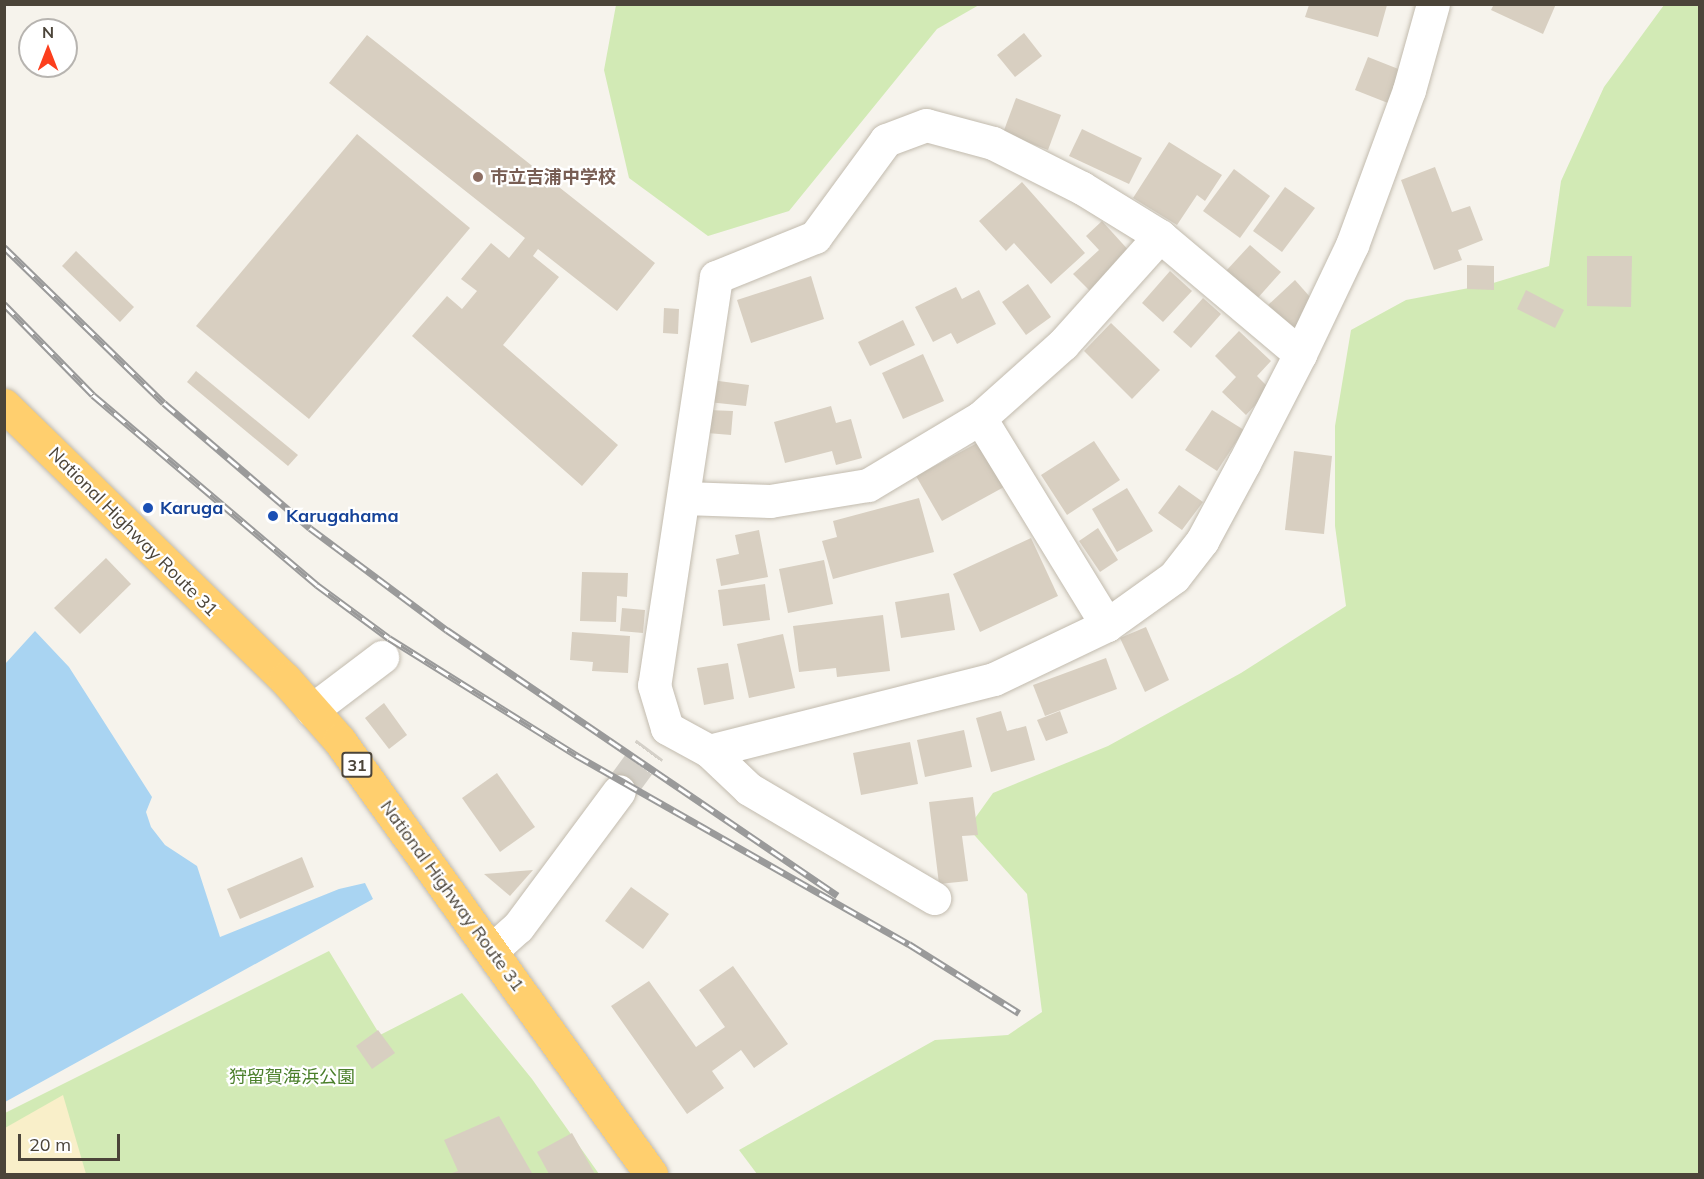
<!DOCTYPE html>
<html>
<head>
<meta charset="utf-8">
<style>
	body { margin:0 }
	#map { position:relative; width:1704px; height:1179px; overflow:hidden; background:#f6f3ec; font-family:Mulish,"Noto Sans JP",sans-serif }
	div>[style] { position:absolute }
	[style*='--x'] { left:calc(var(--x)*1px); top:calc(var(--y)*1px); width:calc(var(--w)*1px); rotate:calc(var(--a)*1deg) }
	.green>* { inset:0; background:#d2eab5 }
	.sand>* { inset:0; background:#f9efc9 }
	.water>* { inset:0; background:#a9d4f2 }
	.building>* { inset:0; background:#d8cfc1 }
	.street-tunnel>* { height:33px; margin-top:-16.5px; transform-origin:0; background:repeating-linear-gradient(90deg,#d4d0c8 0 33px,transparent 0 49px) }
	.roads { filter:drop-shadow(0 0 2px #c2bbae) drop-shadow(0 0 2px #c2bbae) }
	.street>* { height:33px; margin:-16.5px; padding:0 16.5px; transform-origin:16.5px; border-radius:16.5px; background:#fff }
	.highway>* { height:33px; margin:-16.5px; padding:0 16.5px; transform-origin:16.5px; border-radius:16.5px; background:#ffcf6e }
	.rail>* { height:7px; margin-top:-3.5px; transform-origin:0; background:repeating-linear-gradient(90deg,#fff 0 14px,#9a9a9a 0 28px); box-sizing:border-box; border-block:2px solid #9a9a9a }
	.dots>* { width:16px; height:16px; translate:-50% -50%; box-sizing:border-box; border:3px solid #fff; border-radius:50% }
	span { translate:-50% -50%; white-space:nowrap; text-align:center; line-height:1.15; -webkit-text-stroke:4.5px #fff; paint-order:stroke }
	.shield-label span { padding:2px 4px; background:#fff; border:2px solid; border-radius:4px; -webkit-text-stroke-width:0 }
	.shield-label { font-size:16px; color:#4b4439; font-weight:700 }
	.education-label { font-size:18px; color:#785e54; font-weight:700 }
	.left { translate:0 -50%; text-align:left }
	.transit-label { font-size:18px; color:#164399; font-weight:700 }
	.street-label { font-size:18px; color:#4b4439 }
	.park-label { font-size:18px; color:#4a7f2a }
	.frame { position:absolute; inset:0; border:6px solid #4b4439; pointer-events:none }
	.north { position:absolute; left:18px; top:18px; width:60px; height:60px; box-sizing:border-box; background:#fff; border:2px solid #b7b4b0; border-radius:50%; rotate:0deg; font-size:16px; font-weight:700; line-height:24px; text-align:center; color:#4b4439 }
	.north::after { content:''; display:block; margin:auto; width:21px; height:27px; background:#fc3f1d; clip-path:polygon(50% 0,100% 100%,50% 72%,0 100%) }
	.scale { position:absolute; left:18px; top:1134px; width:102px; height:27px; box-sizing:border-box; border:3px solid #4b4439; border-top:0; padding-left:8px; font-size:18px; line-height:21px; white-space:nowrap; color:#4b4439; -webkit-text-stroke:4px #fff; paint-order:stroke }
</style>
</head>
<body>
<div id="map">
	<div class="green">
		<div style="clip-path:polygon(616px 5px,616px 4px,979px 5px,937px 29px,789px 211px,708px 236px,629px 178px,604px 70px)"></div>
		<div style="clip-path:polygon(1664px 5px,1699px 5px,1699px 1174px,757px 1174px,739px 1150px,935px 1040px,1008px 1035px,1042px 1012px,1027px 894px,968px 828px,993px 793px,1108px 746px,1241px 673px,1346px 606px,1335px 526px,1335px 426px,1351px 330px,1406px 300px,1490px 284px,1549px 266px,1561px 181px,1604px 87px)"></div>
		<div style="clip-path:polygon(329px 951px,380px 1035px,462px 993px,532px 1079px,599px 1174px,5px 1174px,5px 1113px)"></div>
	</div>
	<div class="sand">
		<div style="clip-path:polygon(63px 1095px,86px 1174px,5px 1174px,5px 1128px)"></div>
	</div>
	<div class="water">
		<div style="clip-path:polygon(35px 631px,69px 667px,152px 797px,146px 812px,151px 827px,165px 845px,197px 866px,220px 937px,339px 889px,365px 883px,373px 899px,5px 1102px,5px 664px)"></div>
	</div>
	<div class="building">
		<div style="clip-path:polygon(1494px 4px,1556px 4px,1543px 34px,1491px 10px)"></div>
		<div style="clip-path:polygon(1309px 5px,1387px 5px,1378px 37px,1305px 17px)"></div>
		<div style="clip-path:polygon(1024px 33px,1042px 56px,1015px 77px,997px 55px)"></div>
		<div style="clip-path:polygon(367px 35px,655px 263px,617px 311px,538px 249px,533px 256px,559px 277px,503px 345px,618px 445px,582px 486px,412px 336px,447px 296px,462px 309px,477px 291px,461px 279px,491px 243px,509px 258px,525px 238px,329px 83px)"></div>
		<div style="clip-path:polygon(1368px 57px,1411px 74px,1398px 107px,1355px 90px)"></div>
		<div style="clip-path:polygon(1016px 98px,1061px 115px,1048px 150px,1003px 133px)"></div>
		<div style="clip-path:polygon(1082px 129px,1142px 158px,1129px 184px,1069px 156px)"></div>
		<div style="clip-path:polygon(357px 134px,470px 228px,309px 419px,196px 326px)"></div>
		<div style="clip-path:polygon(1169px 142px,1222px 175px,1205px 201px,1197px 195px,1177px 225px,1133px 198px)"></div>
		<div style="clip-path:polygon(1435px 167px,1452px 212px,1470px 206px,1483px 240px,1458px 250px,1462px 260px,1434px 270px,1401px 180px)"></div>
		<div style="clip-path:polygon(1234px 169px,1270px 196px,1240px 238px,1203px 211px)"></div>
		<div style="clip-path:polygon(1022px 182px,1085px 253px,1051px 284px,1014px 243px,1006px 251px,979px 221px)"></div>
		<div style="clip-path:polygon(1285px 187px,1315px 208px,1282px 252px,1253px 231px)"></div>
		<div style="clip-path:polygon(1102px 221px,1131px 253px,1091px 292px,1073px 274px,1099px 250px,1086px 236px)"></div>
		<div style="clip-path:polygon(1250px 245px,1281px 272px,1256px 300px,1225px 272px)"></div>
		<div style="clip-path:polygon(76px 251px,134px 307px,120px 322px,62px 266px)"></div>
		<div style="clip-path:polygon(1587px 256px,1632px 256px,1631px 307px,1587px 306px)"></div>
		<div style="clip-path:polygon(1467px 265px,1494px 266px,1494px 290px,1467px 289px)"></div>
		<div style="clip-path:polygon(1170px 271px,1192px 291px,1163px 322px,1142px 303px)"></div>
		<div style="clip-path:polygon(811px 276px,824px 319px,751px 343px,737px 300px)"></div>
		<div style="clip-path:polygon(1295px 280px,1318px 306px,1291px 330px,1268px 305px)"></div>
		<div style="clip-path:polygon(1028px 284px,1051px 317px,1026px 335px,1002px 302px)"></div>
		<div style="clip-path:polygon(956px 287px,962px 299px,979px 290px,996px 324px,957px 344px,951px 333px,933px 342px,915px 307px)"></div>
		<div style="clip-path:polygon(1526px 290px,1564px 310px,1555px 328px,1517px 309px)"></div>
		<div style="clip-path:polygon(1203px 298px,1221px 314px,1191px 348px,1173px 332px)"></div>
		<div style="clip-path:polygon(664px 308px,679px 309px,678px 334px,663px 333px)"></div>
		<div style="clip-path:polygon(903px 320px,915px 345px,870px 366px,858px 342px)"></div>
		<div style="clip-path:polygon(1111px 323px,1160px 370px,1132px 399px,1084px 351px)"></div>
		<div style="clip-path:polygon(1239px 331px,1271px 361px,1257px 376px,1270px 389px,1246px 415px,1222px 392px,1236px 377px,1215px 356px)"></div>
		<div style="clip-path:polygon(923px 354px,944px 401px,903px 419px,882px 373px)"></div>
		<div style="clip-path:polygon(196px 371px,298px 455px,288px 466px,187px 382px)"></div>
		<div style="clip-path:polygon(711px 380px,749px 385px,746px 406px,708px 402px)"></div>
		<div style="clip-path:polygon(831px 406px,836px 423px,851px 419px,862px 458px,836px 465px,832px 451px,785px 463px,774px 422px)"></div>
		<div style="clip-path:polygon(708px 410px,733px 411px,731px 435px,707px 433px)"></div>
		<div style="clip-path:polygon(1212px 410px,1244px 430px,1217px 471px,1185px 450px)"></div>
		<div style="clip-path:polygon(1094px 441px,1120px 480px,1067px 515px,1041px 475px)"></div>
		<div style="clip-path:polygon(979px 442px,1004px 487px,942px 521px,916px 476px)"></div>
		<div style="clip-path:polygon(1294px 451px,1332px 456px,1324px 534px,1285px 530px)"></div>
		<div style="clip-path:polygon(1179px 485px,1203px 502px,1182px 530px,1158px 513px)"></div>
		<div style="clip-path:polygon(1127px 488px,1153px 531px,1117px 552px,1092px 509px)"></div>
		<div style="clip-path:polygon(919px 498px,934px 552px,833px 579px,822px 541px,837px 537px,833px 521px)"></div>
		<div style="clip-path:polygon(1098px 528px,1118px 560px,1100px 572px,1079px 541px)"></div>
		<div style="clip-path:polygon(759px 530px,768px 577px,721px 586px,716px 559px,739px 554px,735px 535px)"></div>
		<div style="clip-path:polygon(1031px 538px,1058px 596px,980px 632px,953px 574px)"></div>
		<div style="clip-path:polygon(106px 558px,131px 584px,80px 634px,54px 608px)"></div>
		<div style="clip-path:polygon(824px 560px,833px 604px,788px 613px,779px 569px)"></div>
		<div style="clip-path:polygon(582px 572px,628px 573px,627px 597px,617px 596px,616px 622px,580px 621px)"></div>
		<div style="clip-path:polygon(765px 584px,770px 620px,723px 626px,718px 590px)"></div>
		<div style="clip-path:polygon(949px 593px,955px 630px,901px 638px,895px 602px)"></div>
		<div style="clip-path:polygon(622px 608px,645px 610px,643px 633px,620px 631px)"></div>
		<div style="clip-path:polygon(883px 615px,890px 671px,837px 677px,836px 668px,799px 672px,793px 626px)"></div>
		<div style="clip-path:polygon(1146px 627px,1169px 680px,1145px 692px,1120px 638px)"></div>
		<div style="clip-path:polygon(572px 632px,630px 636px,628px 673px,592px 671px,593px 662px,570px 660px)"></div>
		<div style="clip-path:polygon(783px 634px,795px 688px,749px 698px,737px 644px)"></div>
		<div style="clip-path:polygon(1106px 658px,1117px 689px,1045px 716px,1033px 685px)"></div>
		<div style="clip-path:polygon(728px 663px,734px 699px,704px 705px,697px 668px)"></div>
		<div style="clip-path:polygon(384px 703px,407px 735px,389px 749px,365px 718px)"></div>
		<div style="clip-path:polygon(1001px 711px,1007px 731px,1026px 726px,1035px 760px,991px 772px,976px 718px)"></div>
		<div style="clip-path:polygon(1060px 711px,1068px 733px,1046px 741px,1037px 720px)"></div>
		<div style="clip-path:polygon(964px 730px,972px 767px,925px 777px,917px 740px)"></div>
		<div style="clip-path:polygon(910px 742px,918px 784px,861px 795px,853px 753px)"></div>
		<div style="clip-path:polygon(497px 773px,535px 827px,500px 852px,462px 798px)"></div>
		<div style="clip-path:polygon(973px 797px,978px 835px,962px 836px,968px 881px,939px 884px,929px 802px)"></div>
		<div style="clip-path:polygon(302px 857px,314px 887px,240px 919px,227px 889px)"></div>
		<div style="clip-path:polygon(533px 870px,510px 896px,484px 874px)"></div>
		<div style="clip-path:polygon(631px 887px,669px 914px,643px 949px,605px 921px)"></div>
		<div style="clip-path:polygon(733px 966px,788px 1044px,754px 1068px,741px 1050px,712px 1071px,724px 1088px,687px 1114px,611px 1006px,649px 981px,696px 1047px,725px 1027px,699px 990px)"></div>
		<div style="clip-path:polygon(378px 1030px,395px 1053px,372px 1069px,356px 1046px)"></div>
		<div style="clip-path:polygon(499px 1116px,532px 1173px,449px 1174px,458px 1171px,444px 1140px)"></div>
		<div style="clip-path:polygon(572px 1133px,595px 1174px,549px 1174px,537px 1152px)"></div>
	</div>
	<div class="street-tunnel">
		<div style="--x:619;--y:791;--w:52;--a:-53.6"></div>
	</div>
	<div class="roads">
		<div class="street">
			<div style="--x:1300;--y:354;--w:183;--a:-139.9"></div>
			<div style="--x:1160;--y:236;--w:92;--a:-148.4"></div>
			<div style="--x:1082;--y:188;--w:100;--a:-153.2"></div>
			<div style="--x:993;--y:143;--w:69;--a:-165"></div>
			<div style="--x:926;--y:125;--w:43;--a:159.4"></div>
			<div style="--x:886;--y:140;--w:120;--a:126.2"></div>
			<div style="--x:815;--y:237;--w:107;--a:158"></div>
			<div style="--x:716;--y:277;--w:413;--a:98.6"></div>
			<div style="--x:654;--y:685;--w:45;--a:73.2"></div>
			<div style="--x:667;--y:728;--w:48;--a:28.7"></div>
			<div style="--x:709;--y:751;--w:294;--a:-14.2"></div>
			<div style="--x:994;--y:679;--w:125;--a:-25.5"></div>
			<div style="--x:1107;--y:625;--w:82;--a:-35.6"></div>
			<div style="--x:1174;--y:577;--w:46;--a:-52.1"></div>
			<div style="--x:1202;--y:541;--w:89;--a:-61.7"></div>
			<div style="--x:1244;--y:463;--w:123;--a:-62.8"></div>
			<div style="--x:1300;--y:354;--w:121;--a:-64.5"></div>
			<div style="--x:1352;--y:245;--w:165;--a:-69.8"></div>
			<div style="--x:1409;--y:90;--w:89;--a:-74.4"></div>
			<div style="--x:980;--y:418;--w:243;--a:58.5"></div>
			<div style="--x:684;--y:498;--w:86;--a:2"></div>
			<div style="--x:770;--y:501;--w:99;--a:-9.3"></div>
			<div style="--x:868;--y:485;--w:131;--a:-30.9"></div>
			<div style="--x:980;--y:418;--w:111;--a:-41.7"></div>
			<div style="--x:1063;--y:344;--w:145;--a:-48.1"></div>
			<div style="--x:312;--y:710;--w:88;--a:-37.1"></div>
			<div style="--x:709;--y:751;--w:55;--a:43.5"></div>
			<div style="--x:749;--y:789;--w:215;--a:30.5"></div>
			<div style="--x:491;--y:951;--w:36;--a:-42"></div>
			<div style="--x:518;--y:927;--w:169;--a:-53.4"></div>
		</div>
		<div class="highway">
			<div style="--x:4;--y:405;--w:392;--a:44.3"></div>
			<div style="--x:285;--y:679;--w:81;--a:48.5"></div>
			<div style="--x:339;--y:740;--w:535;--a:54.29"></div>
		</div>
	</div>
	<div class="rail">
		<div style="--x:4;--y:247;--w:223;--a:44.3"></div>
		<div style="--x:164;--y:403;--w:192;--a:40.6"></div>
		<div style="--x:310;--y:528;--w:171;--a:36.7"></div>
		<div style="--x:447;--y:630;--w:472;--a:34.2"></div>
		<div style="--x:4;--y:304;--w:127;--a:45.6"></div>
		<div style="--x:93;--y:395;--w:294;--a:40.3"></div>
		<div style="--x:317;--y:585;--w:89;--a:36.4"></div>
		<div style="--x:389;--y:638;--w:221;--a:32"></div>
		<div style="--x:576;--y:755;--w:383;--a:29.6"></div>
		<div style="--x:909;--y:944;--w:130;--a:32.1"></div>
	</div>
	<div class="dots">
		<div style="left:478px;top:177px;background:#8d6e63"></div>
		<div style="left:148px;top:508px;background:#1a4fb4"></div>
		<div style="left:273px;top:516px;background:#1a4fb4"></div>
	</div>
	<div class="shield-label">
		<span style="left:357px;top:765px">31</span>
	</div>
	<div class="education-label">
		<span class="left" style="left:490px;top:177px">市立吉浦中学校</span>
	</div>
	<div class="transit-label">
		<span class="left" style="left:160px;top:508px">Karuga</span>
		<span class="left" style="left:286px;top:516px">Karugahama</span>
	</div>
	<div class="street-label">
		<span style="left:133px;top:532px;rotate:45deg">National Highway Route 31</span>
		<span style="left:452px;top:896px;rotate:54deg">National Highway Route 31</span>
	</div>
	<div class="park-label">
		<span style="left:292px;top:1077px">狩留賀海浜公園</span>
	</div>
	<div class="frame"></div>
	<div class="north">N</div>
	<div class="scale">20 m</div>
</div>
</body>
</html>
